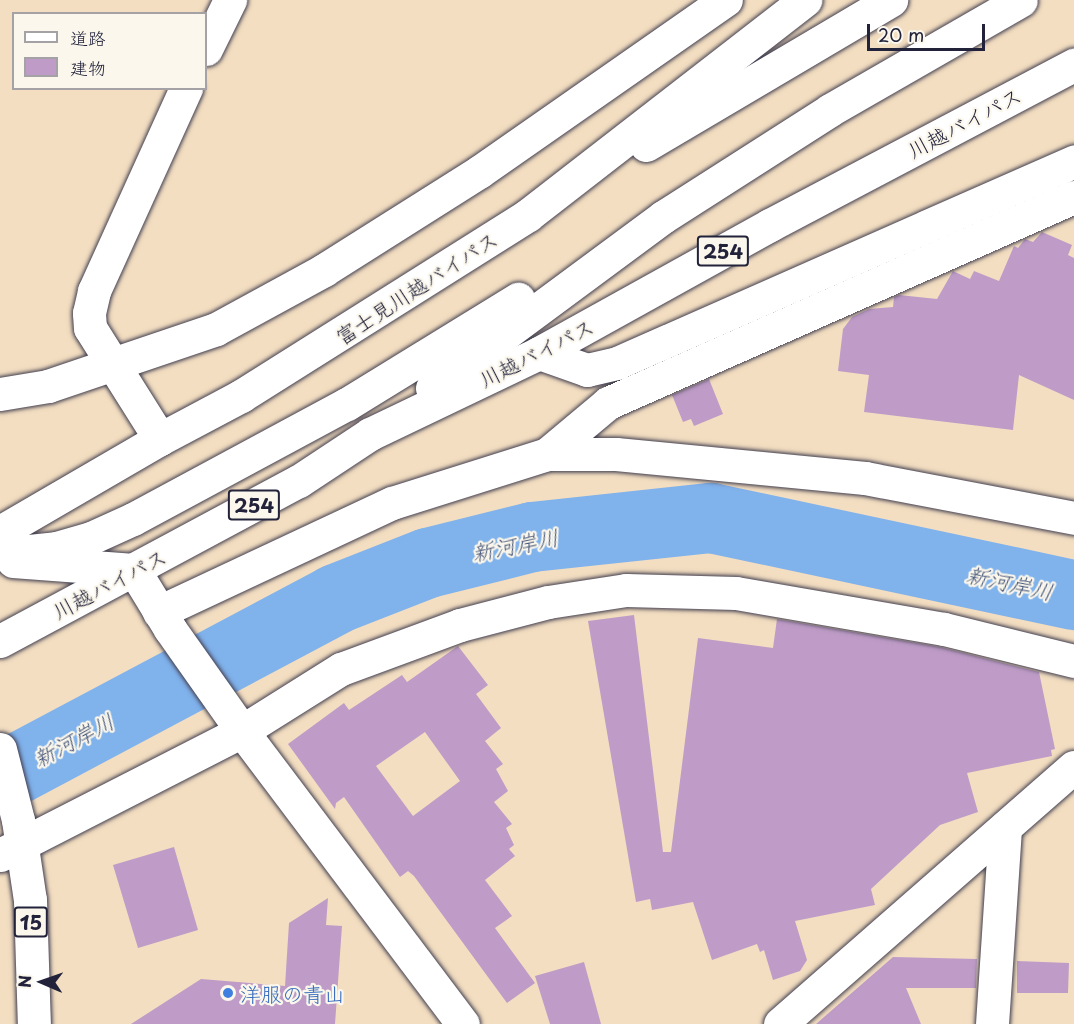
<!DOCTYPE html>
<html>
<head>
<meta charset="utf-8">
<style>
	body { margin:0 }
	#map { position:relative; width:1074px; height:1024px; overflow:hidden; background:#f3dec1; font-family:"Playpen Sans","Klee One",sans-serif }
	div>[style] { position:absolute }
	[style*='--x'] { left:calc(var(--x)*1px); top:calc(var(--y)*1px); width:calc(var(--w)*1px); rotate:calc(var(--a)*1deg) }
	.river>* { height:70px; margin:-35px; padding:0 35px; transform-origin:35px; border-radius:35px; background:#80b2ec }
	.building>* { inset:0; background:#be9cc7 }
	.roads { filter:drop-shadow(0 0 2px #413e4f) drop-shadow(0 0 2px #413e4f) }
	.street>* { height:33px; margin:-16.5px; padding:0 16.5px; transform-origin:16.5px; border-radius:16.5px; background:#fff }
	.secondary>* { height:33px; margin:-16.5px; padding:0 16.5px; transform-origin:16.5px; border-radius:16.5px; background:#fff }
	.primary>* { height:33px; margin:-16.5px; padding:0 16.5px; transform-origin:16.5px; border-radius:16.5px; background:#fff }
	.highway>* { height:33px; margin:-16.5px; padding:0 16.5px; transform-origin:16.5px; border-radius:16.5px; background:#fff }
	.dots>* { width:16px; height:16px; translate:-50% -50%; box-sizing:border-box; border:3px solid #fbf7ec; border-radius:50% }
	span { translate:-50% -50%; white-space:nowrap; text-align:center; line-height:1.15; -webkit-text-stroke:4.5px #fbf7ec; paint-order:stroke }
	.shield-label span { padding:2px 4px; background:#fbf7ec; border:2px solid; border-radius:4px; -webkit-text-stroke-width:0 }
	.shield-label { font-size:20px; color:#22223b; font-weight:700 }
	.street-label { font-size:21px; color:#22223b }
	.shop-label { font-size:21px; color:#366cbe }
	.left { translate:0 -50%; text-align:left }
	.water-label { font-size:22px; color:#435479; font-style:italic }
	.legend { position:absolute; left:12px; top:12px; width:195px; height:78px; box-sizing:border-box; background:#fbf7ec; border:2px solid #a4a2a5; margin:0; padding:8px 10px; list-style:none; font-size:18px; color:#22223b }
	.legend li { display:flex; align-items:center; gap:12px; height:30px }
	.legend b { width:30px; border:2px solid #a4a2a5 }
	.north { position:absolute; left:12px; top:952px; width:60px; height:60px; -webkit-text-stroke:4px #fbf7ec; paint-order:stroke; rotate:272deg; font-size:16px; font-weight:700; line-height:24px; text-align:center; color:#22223b }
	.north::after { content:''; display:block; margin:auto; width:21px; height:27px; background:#22223b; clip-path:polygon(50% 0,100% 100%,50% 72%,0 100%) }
	.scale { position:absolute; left:867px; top:24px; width:118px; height:27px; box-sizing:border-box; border:3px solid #22223b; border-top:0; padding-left:8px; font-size:18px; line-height:21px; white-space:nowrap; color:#22223b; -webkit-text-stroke:4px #fbf7ec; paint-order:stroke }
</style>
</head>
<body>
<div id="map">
	<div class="river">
		<div style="--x:0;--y:778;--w:381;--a:-28"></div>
		<div style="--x:336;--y:599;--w:99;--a:-21.4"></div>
		<div style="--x:428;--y:563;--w:107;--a:-14"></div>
		<div style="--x:532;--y:537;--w:180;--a:-6.1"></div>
		<div style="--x:711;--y:518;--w:371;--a:12"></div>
	</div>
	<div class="building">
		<div style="clip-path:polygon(1042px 232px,1072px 245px,1068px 255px,1074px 258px,1074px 400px,1019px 375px,1013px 430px,864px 412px,869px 375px,838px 371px,843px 329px,852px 317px,869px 309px,893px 307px,894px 297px,899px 295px,937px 299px,953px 271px,970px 279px,974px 271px,999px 281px,1014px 246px,1018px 248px,1025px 239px,1033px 242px)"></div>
		<div style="clip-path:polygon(709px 379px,723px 414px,694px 426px,691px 419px,683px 422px,672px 395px)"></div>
		<div style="clip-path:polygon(634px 615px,663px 852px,671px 852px,698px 638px,773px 648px,777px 619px,940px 647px,1039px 672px,1055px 749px,1051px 750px,1052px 756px,967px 773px,978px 812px,940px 825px,871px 889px,875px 905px,795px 921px,807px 960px,800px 971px,773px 980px,764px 950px,760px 952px,757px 944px,712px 960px,693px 902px,652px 910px,650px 899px,636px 902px,588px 621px)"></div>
		<div style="clip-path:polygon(evenodd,458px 646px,488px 685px,476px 694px,501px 728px,485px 741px,503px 764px,496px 769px,508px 791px,494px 802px,512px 824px,506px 828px,514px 845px,509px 849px,515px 856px,485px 880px,512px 916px,495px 928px,535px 983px,507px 1003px,414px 876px,408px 871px,400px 877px,344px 797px,336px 803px,335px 809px,288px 744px,344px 703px,349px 710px,402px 675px,407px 682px,458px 646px,425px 732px,460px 781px,413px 816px,376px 766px,425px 732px)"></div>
		<div style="clip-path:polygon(174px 847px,198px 930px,138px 948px,113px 865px)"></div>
		<div style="clip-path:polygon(328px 898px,326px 925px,342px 926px,335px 1024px,131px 1024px,201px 979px,285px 986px,289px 923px)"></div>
		<div style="clip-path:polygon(893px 957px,977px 959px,976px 988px,906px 988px,921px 1024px,816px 1024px)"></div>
		<div style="clip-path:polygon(1017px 961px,1069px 963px,1068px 993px,1017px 993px)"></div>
		<div style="clip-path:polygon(584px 962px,601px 1024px,550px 1024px,535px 976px)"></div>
	</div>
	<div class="roads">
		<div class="street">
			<div style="--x:206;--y:49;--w:55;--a:-63.9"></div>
			<div style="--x:0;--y:394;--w:49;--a:-9.5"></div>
			<div style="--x:48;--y:386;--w:177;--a:-18.7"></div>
			<div style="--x:216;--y:329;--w:123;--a:-28.6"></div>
			<div style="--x:324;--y:270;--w:183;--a:-32.3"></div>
			<div style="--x:479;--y:172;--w:301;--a:-34.9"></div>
			<div style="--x:160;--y:439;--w:131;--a:-122.2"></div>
			<div style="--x:90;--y:328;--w:15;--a:-94"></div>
			<div style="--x:89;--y:313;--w:23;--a:-77"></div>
			<div style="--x:94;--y:291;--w:223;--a:-65.6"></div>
			<div style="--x:547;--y:454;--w:80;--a:-39.9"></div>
			<div style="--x:608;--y:403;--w:510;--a:-23.85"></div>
			<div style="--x:13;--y:561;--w:121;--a:4.3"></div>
			<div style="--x:134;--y:570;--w:69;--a:58.6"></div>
			<div style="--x:170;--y:629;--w:125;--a:54.8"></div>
			<div style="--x:242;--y:731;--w:367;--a:53"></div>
			<div style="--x:159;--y:612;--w:257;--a:-25.1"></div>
			<div style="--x:392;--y:503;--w:163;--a:-17.5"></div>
			<div style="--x:547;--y:454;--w:69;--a:0"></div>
			<div style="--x:616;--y:454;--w:250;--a:5.5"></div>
			<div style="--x:865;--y:478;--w:213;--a:10.8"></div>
			<div style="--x:0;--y:855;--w:272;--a:-27.1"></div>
			<div style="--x:242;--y:731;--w:117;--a:-32.1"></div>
			<div style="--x:341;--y:669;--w:127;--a:-20.3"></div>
			<div style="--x:460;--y:625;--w:91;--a:-14.6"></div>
			<div style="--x:548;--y:602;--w:79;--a:-8.7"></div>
			<div style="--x:626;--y:590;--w:110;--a:1.6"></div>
			<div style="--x:736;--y:593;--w:211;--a:9.8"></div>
			<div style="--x:944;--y:629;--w:134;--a:13.8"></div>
			<div style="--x:992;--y:1024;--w:197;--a:-86.2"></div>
		</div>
		<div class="secondary">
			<div style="--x:780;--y:1024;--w:390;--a:-41.2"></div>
		</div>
		<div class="primary">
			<div style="--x:0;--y:749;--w:73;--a:75.8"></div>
			<div style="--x:18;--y:820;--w:81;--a:81.5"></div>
			<div style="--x:30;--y:900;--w:124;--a:88.2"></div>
		</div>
		<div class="highway">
			<div style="--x:646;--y:145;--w:285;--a:-30.6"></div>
			<div style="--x:539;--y:353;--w:51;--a:19.5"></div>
			<div style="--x:587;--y:370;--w:31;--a:-13"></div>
			<div style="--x:617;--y:363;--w:500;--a:-23.8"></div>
			<div style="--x:432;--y:388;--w:287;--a:-36.5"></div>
			<div style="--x:663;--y:217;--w:198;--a:-32.6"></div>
			<div style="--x:830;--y:110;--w:220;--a:-29.9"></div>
			<div style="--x:0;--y:532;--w:185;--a:-30.2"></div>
			<div style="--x:160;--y:439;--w:92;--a:-28"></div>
			<div style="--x:241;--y:396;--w:339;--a:-32.2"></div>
			<div style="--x:528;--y:215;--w:351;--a:-37.8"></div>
			<div style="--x:0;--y:554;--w:56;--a:-6.1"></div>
			<div style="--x:56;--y:548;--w:36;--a:-16"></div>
			<div style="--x:91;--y:538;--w:46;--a:-24.3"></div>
			<div style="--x:133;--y:519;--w:243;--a:-28.3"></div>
			<div style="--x:347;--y:404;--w:201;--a:-31.6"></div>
			<div style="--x:0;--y:641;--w:339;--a:-28.2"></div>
			<div style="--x:299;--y:481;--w:85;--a:-33.5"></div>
			<div style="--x:370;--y:434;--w:187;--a:-25.6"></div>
			<div style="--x:539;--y:353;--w:264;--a:-29"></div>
			<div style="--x:770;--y:225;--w:344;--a:-27.8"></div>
		</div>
	</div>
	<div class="dots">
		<div style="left:228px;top:993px;background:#3f7fe0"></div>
	</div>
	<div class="shield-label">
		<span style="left:723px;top:251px">254</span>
		<span style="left:254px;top:505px">254</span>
		<span style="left:31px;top:922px">15</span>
	</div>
	<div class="street-label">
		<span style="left:964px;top:122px;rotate:-28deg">川越バイパス</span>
		<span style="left:416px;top:287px;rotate:-33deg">富士見川越バイパス</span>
		<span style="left:536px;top:352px;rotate:-27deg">川越バイパス</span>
		<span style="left:109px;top:583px;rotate:-28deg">川越バイパス</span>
	</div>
	<div class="shop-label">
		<span class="left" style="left:240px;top:993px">洋服の青山</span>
	</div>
	<div class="water-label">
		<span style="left:515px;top:544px;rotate:-11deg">新河岸川</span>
		<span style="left:1010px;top:582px;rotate:12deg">新河岸川</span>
		<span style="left:73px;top:739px;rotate:-28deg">新河岸川</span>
	</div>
	<ul class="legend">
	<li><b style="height:8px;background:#fff"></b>道路</li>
	<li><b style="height:16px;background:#be9cc7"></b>建物</li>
	</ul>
	<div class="north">N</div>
	<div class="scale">20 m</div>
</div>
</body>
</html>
